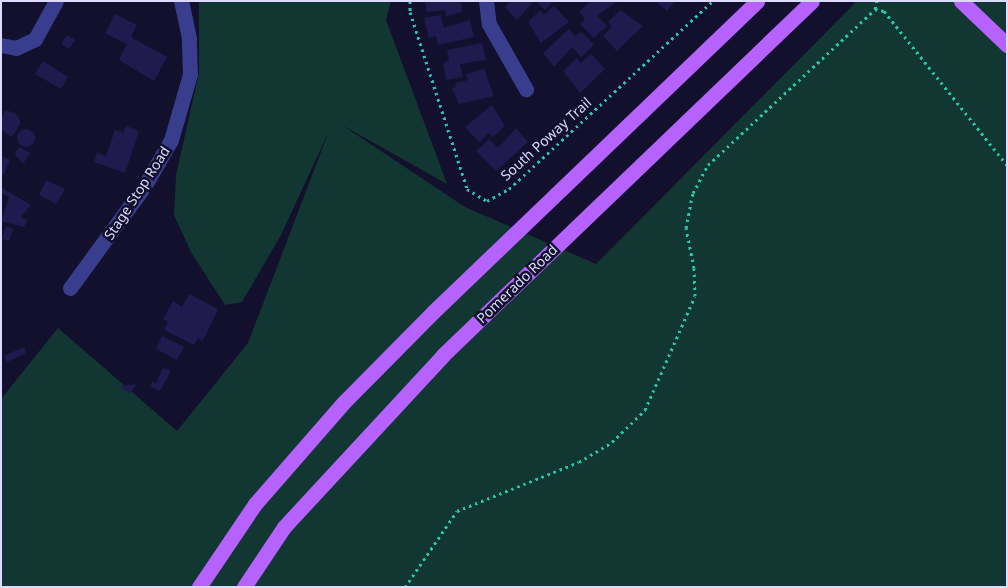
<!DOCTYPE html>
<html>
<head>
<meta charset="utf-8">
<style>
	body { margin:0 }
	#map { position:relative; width:1008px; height:588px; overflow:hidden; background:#12102c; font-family:"Noto Sans",sans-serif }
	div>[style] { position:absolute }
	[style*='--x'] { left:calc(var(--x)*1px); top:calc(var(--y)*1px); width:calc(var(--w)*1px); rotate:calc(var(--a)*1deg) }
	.green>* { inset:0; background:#123732 }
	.building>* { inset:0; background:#201a4f }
	.round { border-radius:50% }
	.path>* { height:3px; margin-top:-1.5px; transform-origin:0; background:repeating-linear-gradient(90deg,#29c5ad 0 2.5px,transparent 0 6.5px) }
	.minor>* { height:15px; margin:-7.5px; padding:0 7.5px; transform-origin:7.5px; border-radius:7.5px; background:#383d8e }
	.major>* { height:15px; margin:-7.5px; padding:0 7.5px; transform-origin:7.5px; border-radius:7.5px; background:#b562ff }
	span { translate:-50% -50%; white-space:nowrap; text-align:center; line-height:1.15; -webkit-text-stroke:5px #12102c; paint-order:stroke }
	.street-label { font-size:14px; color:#dcdbff }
	.frame { position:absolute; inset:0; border:2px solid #dcdbff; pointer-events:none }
</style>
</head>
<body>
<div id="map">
	<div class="green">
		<div style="clip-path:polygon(199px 1px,391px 1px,386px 20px,447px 184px,342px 125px,465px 207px,596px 264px,857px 1px,1007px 1px,1007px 587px,1px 587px,1px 399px,58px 328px,177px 431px,248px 343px,329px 131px,281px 235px,242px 302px,225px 305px,191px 252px,174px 215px,176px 175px,199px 73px)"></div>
	</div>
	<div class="building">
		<div style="clip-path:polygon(461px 1px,462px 12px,446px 16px,445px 10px,427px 12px,425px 2px)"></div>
		<div style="clip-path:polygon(511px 1px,534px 1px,517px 20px,505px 7px)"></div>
		<div style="clip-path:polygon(536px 1px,554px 1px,545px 10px)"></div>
		<div style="clip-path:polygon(590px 1px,616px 2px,597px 16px,607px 26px,594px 38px,580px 24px,585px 19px,579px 12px)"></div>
		<div style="clip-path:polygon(656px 1px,675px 1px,667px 11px)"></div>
		<div style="clip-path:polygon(554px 6px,569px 22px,541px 43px,528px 22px,540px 10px,544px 15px)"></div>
		<div style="clip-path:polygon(620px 10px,643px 26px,617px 51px,603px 36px,612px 27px,608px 22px)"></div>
		<div style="clip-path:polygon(115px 14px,137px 25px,131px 36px,134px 39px,167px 57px,154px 81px,119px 60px,127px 44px,105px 33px)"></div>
		<div style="clip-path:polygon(441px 15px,444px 28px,470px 20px,474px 37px,438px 45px,436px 36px,429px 38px,424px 18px)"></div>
		<div style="clip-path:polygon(569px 29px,575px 36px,582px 32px,594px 45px,581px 57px,572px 47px,554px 67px,543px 53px)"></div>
		<div style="clip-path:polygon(67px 35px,75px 40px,69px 49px,61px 44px)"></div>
		<div style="clip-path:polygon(482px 43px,486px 60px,460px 64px,463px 77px,446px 80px,443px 64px,449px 60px,447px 50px)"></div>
		<div style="clip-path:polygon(591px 54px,605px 69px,580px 93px,563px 71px,577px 58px,581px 63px)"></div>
		<div style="clip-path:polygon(43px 61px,68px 77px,61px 89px,35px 74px)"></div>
		<div style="clip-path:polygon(484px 69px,494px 96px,459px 104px,452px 88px,456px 87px,455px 83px,468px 80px,466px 74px)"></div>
		<div style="clip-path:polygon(492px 105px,505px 126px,493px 137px,489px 133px,479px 142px,465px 127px)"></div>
		<div style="clip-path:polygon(6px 110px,16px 114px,21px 122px,12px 137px,1px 130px,1px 118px)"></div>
		<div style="clip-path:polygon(126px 126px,139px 131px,125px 173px,94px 162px,97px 153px,106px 156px,115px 130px,123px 133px)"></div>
		<div style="clip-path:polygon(516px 128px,528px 142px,496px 171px,476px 151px,489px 139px,498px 148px)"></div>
		<div class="round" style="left:17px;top:129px;width:18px;height:18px"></div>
		<div style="clip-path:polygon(19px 147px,30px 153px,23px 164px,15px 155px)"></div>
		<div style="clip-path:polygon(1px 156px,10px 160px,4px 174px,1px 173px)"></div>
		<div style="clip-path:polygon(46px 180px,65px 189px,56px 204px,39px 195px)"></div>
		<div style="clip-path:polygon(2px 188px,31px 205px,21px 217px,27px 220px,24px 227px,1px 221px,9px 197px,1px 193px)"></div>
		<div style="clip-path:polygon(6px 226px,13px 229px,9px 241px,2px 239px)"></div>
		<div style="clip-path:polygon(189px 294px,218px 309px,206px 335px,202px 341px,198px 338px,194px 345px,164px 330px,168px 322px,163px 319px,173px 301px,182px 307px)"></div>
		<div style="clip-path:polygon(162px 336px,184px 347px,177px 360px,156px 349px)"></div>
		<div style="clip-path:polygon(24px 347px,26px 353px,7px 362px,4px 356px)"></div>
		<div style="clip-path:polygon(163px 368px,171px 371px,160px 391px,150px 386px,153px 381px,156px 383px)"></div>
		<div style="clip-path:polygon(137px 384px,129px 394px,119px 386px)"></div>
	</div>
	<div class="path">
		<div style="--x:410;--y:1;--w:11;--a:90"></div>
		<div style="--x:410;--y:12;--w:186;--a:72.1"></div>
		<div style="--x:467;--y:189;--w:23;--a:31"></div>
		<div style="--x:487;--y:201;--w:25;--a:-29"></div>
		<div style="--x:509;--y:189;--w:277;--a:-42.7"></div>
		<div style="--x:875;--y:9;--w:9;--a:13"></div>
		<div style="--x:884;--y:11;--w:197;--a:51.4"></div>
		<div style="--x:405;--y:587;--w:92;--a:-55.6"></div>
		<div style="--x:457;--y:511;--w:131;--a:-21.9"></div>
		<div style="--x:579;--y:462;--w:39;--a:-31"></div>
		<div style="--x:612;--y:442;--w:46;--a:-44.1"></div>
		<div style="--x:645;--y:410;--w:124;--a:-66.3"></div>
		<div style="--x:695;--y:296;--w:28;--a:-92"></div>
		<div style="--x:694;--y:268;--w:41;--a:-101.3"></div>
		<div style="--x:686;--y:228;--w:36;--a:-79"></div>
		<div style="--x:693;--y:193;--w:32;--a:-62"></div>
		<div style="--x:708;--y:165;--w:229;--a:-43"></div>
		<div style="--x:875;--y:9;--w:8;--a:-76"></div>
	</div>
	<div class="minor">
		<div style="--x:486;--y:1;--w:23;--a:83"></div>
		<div style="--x:489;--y:24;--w:75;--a:60.4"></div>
		<div style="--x:1;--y:45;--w:15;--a:11"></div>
		<div style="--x:16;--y:48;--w:21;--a:-25"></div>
		<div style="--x:35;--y:39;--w:43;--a:-61.1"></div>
		<div style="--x:70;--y:288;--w:127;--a:-53.9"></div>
		<div style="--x:145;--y:185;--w:52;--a:-60"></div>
		<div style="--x:171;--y:140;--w:69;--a:-73.9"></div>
		<div style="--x:190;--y:74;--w:36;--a:-92"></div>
		<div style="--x:189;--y:38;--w:38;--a:-102"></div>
	</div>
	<div class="major">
		<div style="--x:961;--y:1;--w:64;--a:43.7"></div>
		<div style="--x:199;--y:587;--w:100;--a:-56"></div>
		<div style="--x:255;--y:504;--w:135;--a:-48.9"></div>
		<div style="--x:344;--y:402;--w:127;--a:-45.3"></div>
		<div style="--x:433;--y:312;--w:449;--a:-43.8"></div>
		<div style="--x:244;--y:587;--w:72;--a:-56.3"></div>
		<div style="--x:284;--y:527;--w:234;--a:-47.2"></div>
		<div style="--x:443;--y:355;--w:511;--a:-43.81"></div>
	</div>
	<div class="street-label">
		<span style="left:546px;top:139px;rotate:-42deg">South Poway Trail</span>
		<span style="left:137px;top:193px;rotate:-57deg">Stage Stop Road</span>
		<span style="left:517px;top:284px;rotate:-44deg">Pomerado Road</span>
	</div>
	<div class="frame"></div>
</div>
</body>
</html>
